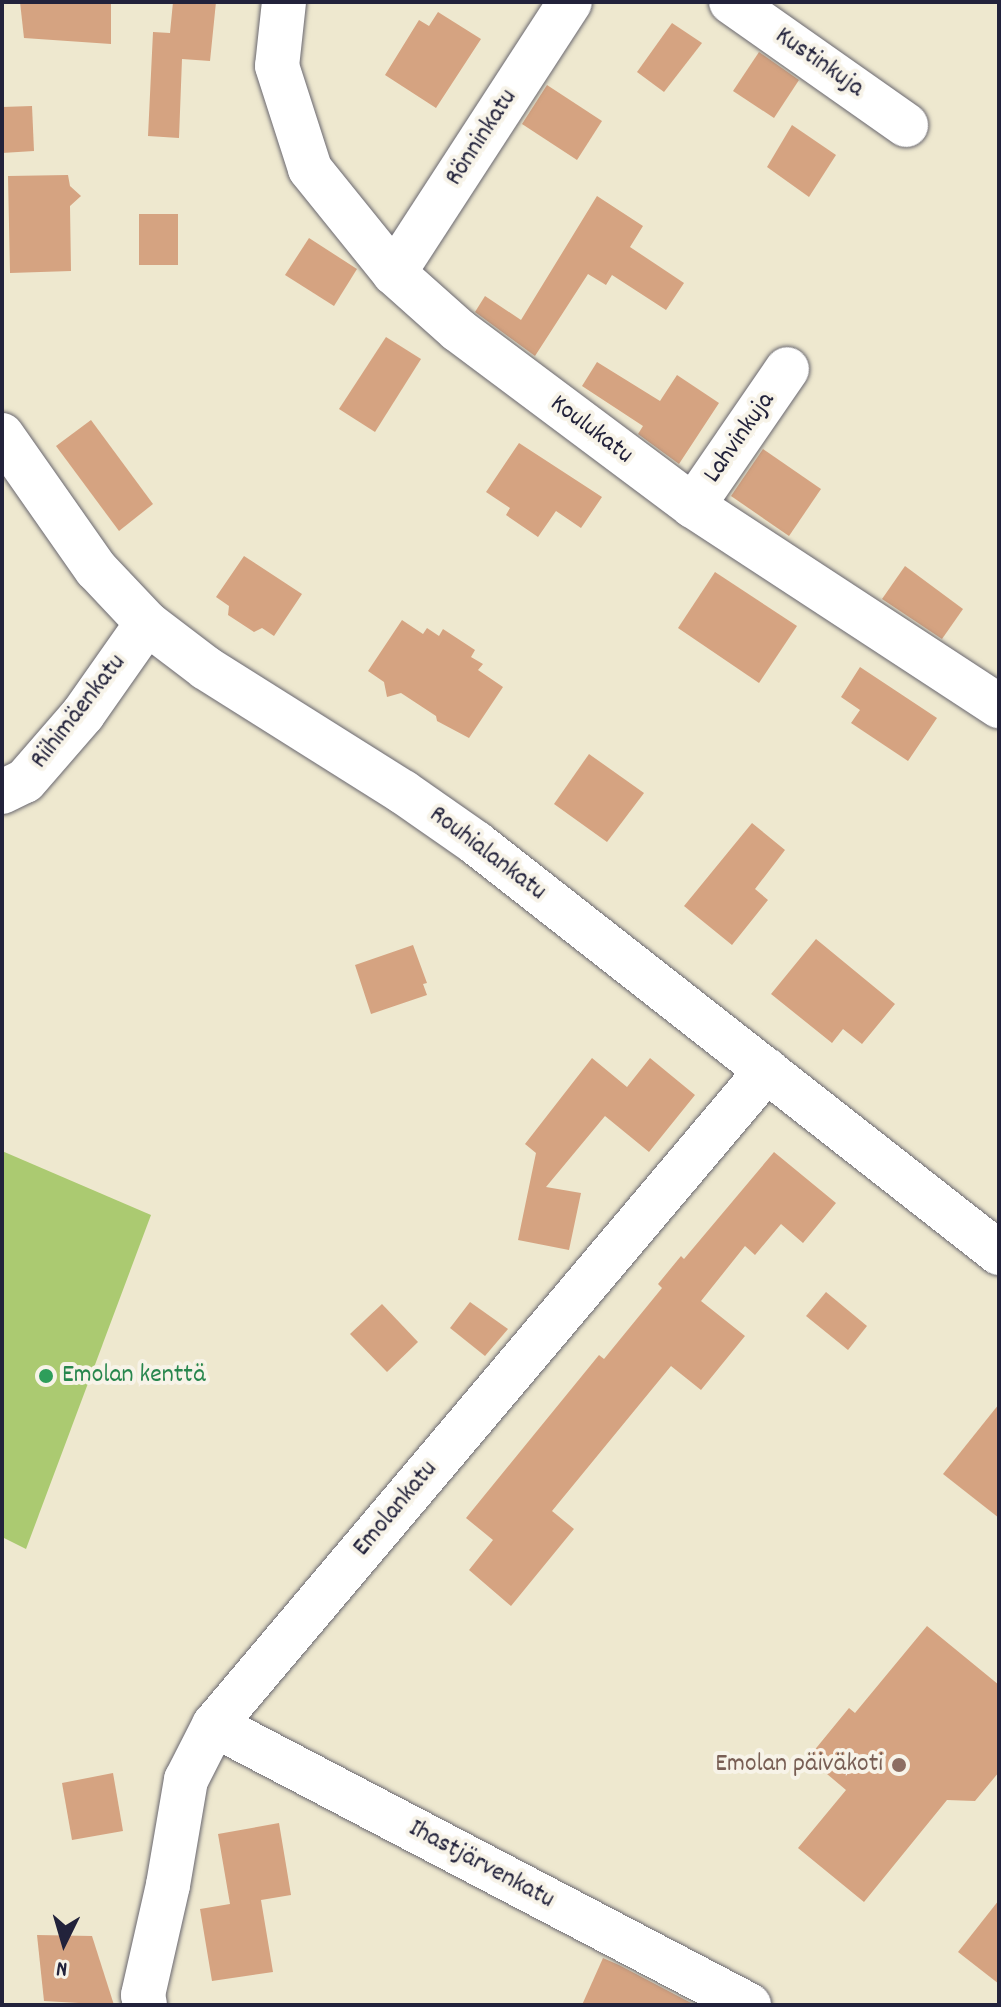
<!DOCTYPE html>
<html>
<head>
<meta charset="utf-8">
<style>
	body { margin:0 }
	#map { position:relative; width:1001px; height:2007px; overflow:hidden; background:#eee8cf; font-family:Dekko,sans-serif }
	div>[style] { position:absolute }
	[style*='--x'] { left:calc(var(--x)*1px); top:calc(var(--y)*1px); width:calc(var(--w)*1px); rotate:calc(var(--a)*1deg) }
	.green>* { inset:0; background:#abca71 }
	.building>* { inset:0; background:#d5a381 }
	.roads { filter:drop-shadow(0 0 2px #69676f) drop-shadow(0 0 2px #69676f) }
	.minor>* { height:44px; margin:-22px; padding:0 22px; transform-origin:22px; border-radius:22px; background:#fff }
	.dots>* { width:22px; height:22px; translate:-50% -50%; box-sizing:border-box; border:4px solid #f7f3e8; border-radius:50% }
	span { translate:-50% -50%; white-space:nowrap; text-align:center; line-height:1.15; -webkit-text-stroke:8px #f7f3e8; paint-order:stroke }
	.street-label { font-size:26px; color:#22223b }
	.leisure-label { font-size:26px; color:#27864d }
	.left { translate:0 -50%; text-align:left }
	.education-label { font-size:26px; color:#785e54 }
	.right { translate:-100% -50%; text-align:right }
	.frame { position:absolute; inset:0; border:4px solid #22223b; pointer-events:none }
	.north { position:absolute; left:24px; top:1903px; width:80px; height:80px; -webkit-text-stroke:6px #f7f3e8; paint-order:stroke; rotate:185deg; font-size:22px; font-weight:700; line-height:32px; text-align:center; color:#22223b }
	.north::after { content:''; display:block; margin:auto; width:28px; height:36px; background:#22223b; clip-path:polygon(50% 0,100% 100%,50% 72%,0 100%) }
</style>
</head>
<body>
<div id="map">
	<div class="green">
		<div style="clip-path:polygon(2px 1151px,151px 1215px,26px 1549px,2px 1537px)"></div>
	</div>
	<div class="building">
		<div style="clip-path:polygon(20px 2px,111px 2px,111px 44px,24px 38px)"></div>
		<div style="clip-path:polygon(173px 2px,216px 2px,210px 61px,182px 59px,179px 138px,148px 136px,153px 32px,170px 33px)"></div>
		<div style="clip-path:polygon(438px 12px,481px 39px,436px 108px,385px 75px,419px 20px,429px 26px)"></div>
		<div style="clip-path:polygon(672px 23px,702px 43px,664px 92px,637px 72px)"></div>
		<div style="clip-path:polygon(759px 52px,799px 80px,774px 118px,733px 91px)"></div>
		<div style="clip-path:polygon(547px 85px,602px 121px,577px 160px,522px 124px)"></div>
		<div style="clip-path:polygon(32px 106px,34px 151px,2px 153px,2px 107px)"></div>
		<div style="clip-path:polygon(792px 125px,836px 155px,809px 197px,767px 167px)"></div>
		<div style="clip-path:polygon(68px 175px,70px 186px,81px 196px,70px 206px,71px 271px,10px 273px,8px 176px)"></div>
		<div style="clip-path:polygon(597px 196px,643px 226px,630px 247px,684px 283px,666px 310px,612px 275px,606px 285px,588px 274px,535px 356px,475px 312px,485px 296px,521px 320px)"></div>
		<div style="clip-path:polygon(139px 214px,178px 214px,178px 265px,139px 265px)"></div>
		<div style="clip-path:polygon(309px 238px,357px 269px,334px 306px,285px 275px)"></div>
		<div style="clip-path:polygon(386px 337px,421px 359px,375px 432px,339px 409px)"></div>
		<div style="clip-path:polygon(597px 362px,660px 401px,677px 375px,719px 403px,679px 464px,638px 434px,643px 426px,582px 386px)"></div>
		<div style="clip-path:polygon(91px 420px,153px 504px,119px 531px,56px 446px)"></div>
		<div style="clip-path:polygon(519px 443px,602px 497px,581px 528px,556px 511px,538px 537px,506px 515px,510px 508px,486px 492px)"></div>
		<div style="clip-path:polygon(763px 449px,821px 489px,789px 536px,731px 496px)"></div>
		<div style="clip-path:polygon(244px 556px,302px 594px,274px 636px,262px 628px,254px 632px,228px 615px,229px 606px,216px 597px)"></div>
		<div style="clip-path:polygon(905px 566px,963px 609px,942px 639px,882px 599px)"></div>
		<div style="clip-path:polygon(715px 572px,797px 626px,759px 683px,678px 628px)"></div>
		<div style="clip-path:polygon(402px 620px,423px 634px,427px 628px,439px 636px,443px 629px,475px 650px,471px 657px,483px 664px,478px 670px,503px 687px,469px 738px,437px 721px,436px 716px,401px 693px,387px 697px,384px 682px,368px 671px)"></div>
		<div style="clip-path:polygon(860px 667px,937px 718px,908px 761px,851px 723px,860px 710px,841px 697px)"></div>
		<div style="clip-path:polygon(589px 754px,644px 793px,607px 842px,554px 804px)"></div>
		<div style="clip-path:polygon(752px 823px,785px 850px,755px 889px,768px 900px,732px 945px,684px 906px)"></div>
		<div style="clip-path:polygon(816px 939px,895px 1004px,862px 1044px,843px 1029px,832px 1043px,771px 994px)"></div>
		<div style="clip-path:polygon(413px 945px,427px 983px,423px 984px,427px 995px,371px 1014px,355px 965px)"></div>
		<div style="clip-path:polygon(592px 1058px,627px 1087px,650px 1058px,695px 1095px,649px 1152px,605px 1116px,546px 1187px,581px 1193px,569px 1250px,518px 1240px,536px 1153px,525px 1144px)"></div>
		<div style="clip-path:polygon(774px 1152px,836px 1203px,803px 1243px,781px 1224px,755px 1255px,745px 1246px,701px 1301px,745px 1336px,701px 1390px,671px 1366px,552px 1511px,574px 1529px,511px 1606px,469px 1570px,493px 1540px,466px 1518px,599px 1355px,604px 1359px,662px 1288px,658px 1284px,681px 1256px,684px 1259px)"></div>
		<div style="clip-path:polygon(826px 1292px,867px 1326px,848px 1350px,806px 1316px)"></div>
		<div style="clip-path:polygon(470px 1302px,508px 1329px,485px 1356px,450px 1328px)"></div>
		<div style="clip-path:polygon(382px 1304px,418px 1342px,387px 1372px,350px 1334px)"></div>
		<div style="clip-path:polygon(999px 1404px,999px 1518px,943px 1474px)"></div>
		<div style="clip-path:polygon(927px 1626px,999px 1685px,999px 1772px,975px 1801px,947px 1800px,864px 1902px,798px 1848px,846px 1790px,808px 1758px,849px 1708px,855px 1713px)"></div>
		<div style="clip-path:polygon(113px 1773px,123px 1831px,72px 1840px,62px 1783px)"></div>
		<div style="clip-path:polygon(279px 1823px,291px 1895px,261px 1900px,273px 1972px,212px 1981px,200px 1909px,230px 1904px,218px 1834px)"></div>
		<div style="clip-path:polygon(999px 1900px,999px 1984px,958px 1952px)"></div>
		<div style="clip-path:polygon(37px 1935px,92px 1936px,114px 2005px,44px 2001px)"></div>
		<div style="clip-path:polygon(603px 1958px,619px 1965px,695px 2005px,582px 2005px)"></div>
	</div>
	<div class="roads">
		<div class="minor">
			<div style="--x:284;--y:2;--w:64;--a:96.2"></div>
			<div style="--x:277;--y:66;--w:108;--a:72.2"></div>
			<div style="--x:310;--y:169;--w:134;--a:51.1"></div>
			<div style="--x:394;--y:273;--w:86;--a:41.7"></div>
			<div style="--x:458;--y:330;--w:294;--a:36.8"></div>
			<div style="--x:693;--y:506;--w:366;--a:33.2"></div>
			<div style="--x:731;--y:2;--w:214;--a:35.1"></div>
			<div style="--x:394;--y:273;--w:323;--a:-57"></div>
			<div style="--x:2;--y:435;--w:164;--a:55"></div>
			<div style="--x:96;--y:569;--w:74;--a:46.6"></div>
			<div style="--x:147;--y:623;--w:74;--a:37.3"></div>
			<div style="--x:206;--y:668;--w:233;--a:32.2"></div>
			<div style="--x:403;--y:792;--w:89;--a:34.9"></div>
			<div style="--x:476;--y:843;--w:665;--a:38.09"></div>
			<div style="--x:693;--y:506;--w:166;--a:-55.5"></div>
			<div style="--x:2;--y:792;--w:25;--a:-26"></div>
			<div style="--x:25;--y:781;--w:89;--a:-49.1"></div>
			<div style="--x:83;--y:714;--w:111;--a:-54.9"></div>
			<div style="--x:214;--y:1725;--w:604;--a:27.63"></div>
			<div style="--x:145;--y:2005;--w:10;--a:-101"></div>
			<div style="--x:143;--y:1995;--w:113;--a:-77.2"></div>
			<div style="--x:168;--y:1885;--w:107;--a:-80.3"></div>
			<div style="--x:186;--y:1780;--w:62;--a:-63"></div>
			<div style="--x:214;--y:1725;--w:857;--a:-49.83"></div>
		</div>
	</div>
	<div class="dots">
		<div style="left:46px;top:1376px;background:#2e9e5b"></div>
		<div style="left:899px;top:1765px;background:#8d6e63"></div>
	</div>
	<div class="street-label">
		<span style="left:819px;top:63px;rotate:35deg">Kustinkuja</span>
		<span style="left:482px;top:138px;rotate:-57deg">Rönninkatu</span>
		<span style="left:591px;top:430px;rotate:37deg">Koulukatu</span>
		<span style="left:740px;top:438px;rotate:-55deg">Lahvinkuja</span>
		<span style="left:79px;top:712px;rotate:-52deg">Riihimäenkatu</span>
		<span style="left:487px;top:854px;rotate:37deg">Rouhialankatu</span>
		<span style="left:396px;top:1509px;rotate:-50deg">Emolankatu</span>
		<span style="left:481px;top:1865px;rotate:28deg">Ihastjärvenkatu</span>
	</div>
	<div class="leisure-label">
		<span class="left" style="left:62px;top:1376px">Emolan kenttä</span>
	</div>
	<div class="education-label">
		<span class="right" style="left:883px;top:1765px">Emolan päiväkoti</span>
	</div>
	<div class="frame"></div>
	<div class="north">N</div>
</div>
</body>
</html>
